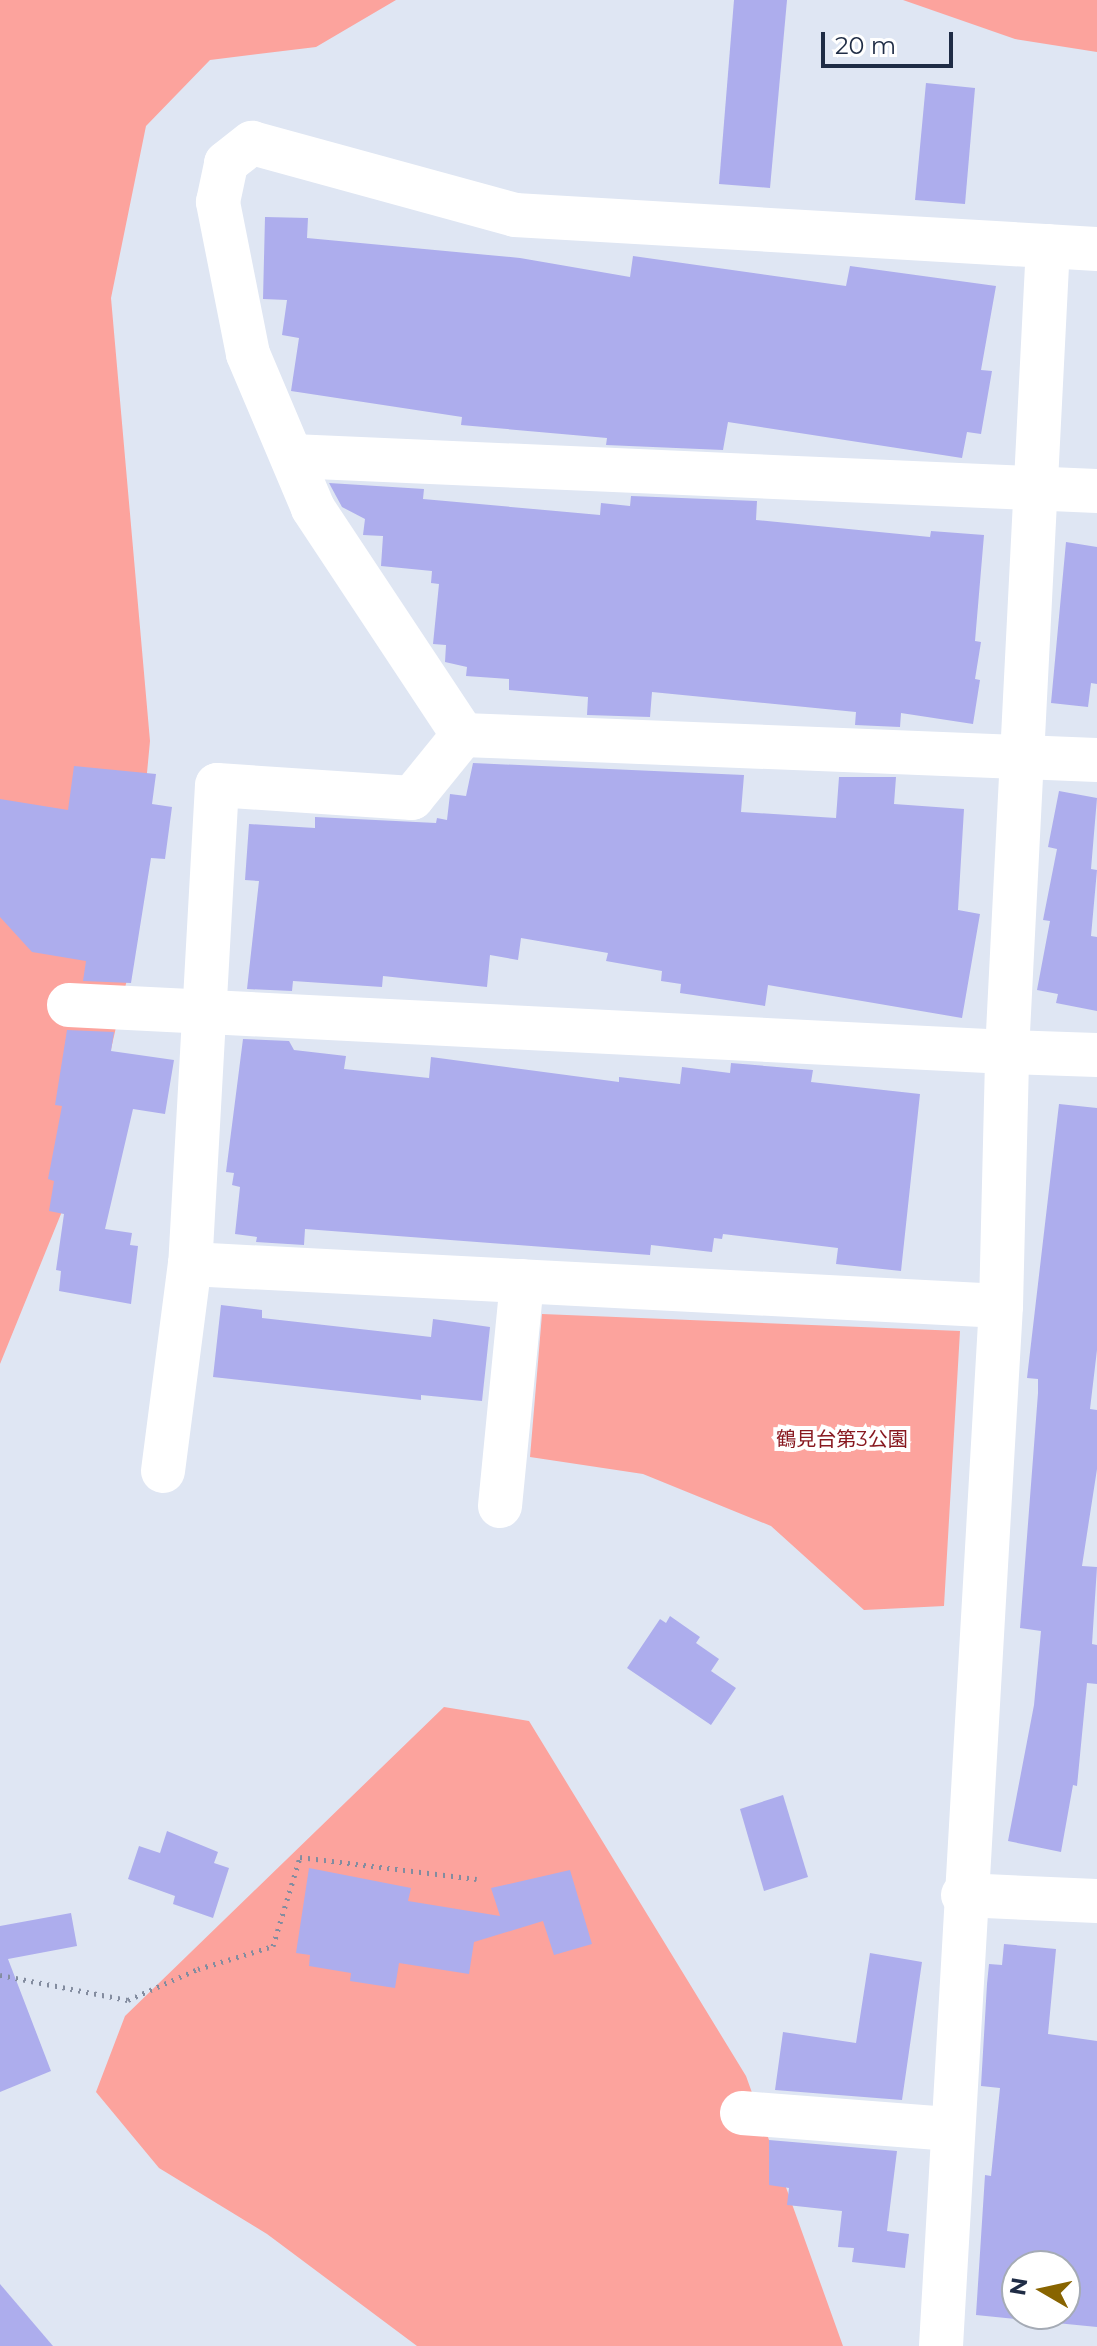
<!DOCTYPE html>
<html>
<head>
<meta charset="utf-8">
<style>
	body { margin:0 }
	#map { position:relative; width:1097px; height:2346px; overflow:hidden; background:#dfe6f3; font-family:Montserrat,"Noto Sans JP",sans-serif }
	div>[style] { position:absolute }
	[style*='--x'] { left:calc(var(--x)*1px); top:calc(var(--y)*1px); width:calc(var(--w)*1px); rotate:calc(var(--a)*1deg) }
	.green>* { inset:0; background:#fca39d }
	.building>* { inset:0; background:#adaded }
	.path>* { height:5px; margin-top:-2.5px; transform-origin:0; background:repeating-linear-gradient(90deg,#838c9f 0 2px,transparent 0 8px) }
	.minor>* { height:44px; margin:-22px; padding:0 22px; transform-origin:22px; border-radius:22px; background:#fff }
	.tertiary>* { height:44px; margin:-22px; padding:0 22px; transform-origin:22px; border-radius:22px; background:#fff }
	span { translate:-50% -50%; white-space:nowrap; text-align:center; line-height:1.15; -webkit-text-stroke:8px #fff; paint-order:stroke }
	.park-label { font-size:20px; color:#881920 }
	.north { position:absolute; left:1001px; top:2250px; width:80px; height:80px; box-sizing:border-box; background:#fff; border:2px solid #a5abb5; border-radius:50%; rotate:279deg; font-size:22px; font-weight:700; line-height:32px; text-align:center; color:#1f2c45 }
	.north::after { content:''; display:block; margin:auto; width:28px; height:36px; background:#886400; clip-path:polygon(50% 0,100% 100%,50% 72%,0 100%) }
	.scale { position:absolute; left:821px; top:32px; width:132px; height:36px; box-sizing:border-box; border:4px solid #1f2c45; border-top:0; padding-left:10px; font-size:24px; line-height:28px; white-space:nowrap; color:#1f2c45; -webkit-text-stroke:6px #fff; paint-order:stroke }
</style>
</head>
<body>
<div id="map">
	<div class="green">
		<div style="clip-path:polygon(0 0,396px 0,316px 47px,210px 60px,146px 126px,111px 298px,150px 741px,128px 975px,89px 1145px,0 1364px)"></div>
		<div style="clip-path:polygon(903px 0,1097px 0,1097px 52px,1015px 39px)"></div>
		<div style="clip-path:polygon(542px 1314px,960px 1331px,944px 1606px,864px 1610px,771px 1526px,643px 1474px,530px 1457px)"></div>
		<div style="clip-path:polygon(444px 1707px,529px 1721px,746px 2076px,843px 2346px,417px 2346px,267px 2234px,159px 2168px,96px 2092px,125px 2016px)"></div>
	</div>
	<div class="building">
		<div style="clip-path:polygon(734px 0,787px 0,770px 188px,719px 184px)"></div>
		<div style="clip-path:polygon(926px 83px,975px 88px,965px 204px,915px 200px)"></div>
		<div style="clip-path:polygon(265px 217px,308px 218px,307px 238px,520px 258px,630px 277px,633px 256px,846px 286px,850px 266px,996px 286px,981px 370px,992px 371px,981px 434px,967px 432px,962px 458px,728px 422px,723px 450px,606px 445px,607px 438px,461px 425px,462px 417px,291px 391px,299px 338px,282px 335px,287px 300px,263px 299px)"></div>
		<div style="clip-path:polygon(329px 483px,424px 489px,423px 499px,600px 515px,601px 503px,630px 506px,631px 496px,757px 501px,756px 520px,930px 537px,931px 531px,984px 535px,975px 641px,981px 642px,975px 679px,980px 680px,973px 724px,901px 713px,900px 727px,855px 725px,856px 712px,652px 692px,650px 717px,587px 715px,588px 697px,509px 690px,509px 679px,466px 676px,467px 667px,445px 662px,446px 645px,433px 644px,439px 584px,431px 583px,432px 571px,381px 566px,383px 536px,363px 535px,365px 519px,342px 507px)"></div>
		<div style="clip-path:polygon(1066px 542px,1097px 547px,1097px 684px,1091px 683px,1088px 707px,1051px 703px)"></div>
		<div style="clip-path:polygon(473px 763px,744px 775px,741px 812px,836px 818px,839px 777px,896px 777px,894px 804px,964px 809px,958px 910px,980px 914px,962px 1018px,768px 985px,765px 1006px,680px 993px,681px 984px,661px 981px,662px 971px,606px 961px,608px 953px,521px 938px,518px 960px,490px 955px,487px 987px,383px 976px,382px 987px,293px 981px,292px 991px,247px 989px,259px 881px,245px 880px,249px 824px,315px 828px,315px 817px,436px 823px,437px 818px,447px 820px,450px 794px,466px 796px)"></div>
		<div style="clip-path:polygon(74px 766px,156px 774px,152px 804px,172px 807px,165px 859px,151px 858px,131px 983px,83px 981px,86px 961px,32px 952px,0 917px,0 799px,68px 810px)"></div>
		<div style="clip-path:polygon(1059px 791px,1097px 798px,1091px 869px,1097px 870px,1091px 936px,1097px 937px,1097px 1011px,1056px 1003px,1058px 994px,1037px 990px,1050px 921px,1043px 920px,1057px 849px,1048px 847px)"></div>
		<div style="clip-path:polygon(67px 1030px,114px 1032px,111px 1051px,174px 1060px,165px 1114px,133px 1109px,105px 1229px,132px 1233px,130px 1245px,138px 1246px,131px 1304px,59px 1291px,61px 1271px,56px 1270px,64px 1214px,49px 1211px,54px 1181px,48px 1179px,62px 1106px,55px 1105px)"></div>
		<div style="clip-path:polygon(243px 1039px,289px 1041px,294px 1050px,346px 1056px,344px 1069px,429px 1078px,431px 1057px,619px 1082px,619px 1077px,680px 1084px,682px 1067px,730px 1073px,731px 1063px,813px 1070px,811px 1082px,920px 1094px,901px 1271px,836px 1264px,838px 1248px,723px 1234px,722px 1239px,714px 1238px,712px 1252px,651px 1245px,650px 1255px,305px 1229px,304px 1245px,256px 1242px,257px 1237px,235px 1234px,240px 1187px,232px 1185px,234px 1173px,226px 1172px)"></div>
		<div style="clip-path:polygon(1059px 1104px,1097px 1108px,1097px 1350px,1090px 1409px,1097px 1410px,1097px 1469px,1082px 1566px,1097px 1567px,1092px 1644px,1097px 1645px,1097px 1684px,1087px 1683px,1077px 1786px,1073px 1785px,1061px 1852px,1008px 1841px,1034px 1705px,1041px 1631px,1020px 1628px,1038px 1393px,1038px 1379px,1027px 1378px)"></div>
		<div style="clip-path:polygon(221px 1305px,262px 1310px,262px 1318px,431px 1337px,433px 1319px,490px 1327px,482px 1401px,421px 1395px,421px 1400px,213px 1377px)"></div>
		<div style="clip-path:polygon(670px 1616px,700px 1637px,696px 1643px,719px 1659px,711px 1671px,736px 1688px,711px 1725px,627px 1668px,660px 1619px,666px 1623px)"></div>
		<div style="clip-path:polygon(783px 1795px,808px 1877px,764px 1891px,740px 1809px)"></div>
		<div style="clip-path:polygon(167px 1831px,218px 1852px,214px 1863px,229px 1868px,213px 1918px,173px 1904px,175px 1896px,128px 1879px,139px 1846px,160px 1853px)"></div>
		<div style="clip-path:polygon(309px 1868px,411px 1888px,408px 1901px,500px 1916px,491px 1888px,570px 1870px,592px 1944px,554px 1955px,543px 1921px,474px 1942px,469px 1974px,399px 1963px,395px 1988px,350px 1981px,351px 1973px,309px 1966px,310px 1955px,296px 1953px)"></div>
		<div style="clip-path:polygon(71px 1913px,77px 1946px,8px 1959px,51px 2071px,0 2092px,0 1926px)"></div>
		<div style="clip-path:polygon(evenodd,1004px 1944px,1056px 1949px,1048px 2034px,1097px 2041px,1097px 2327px,976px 2315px,985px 2175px,991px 2176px,1000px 2088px,981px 2086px,987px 1984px,989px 1964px,1002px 1965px,1004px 1944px,1017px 2266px,1065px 2266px,1065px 2314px,1017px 2314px,1017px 2266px)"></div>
		<div style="clip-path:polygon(870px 1953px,922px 1962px,902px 2100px,775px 2090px,783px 2032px,856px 2043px)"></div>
		<div style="clip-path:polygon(769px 2140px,897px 2151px,887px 2231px,909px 2234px,905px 2268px,852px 2262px,854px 2248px,838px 2247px,842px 2211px,787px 2205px,789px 2188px,769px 2185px)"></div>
		<div style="clip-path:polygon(0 2284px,53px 2346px,0 2346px)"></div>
	</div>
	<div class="path">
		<div style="--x:0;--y:1975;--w:130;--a:11.1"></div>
		<div style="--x:128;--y:2000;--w:77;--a:-23.9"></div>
		<div style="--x:198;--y:1969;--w:78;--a:-17"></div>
		<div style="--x:273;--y:1946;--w:93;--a:-73.1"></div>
		<div style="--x:300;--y:1857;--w:178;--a:7.1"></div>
	</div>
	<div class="minor">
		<div style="--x:292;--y:456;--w:806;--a:2.49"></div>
		<div style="--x:463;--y:735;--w:81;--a:129"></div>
		<div style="--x:412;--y:798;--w:195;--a:-176.2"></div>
		<div style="--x:217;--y:785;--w:480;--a:93.2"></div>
		<div style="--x:190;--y:1264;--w:812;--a:2.96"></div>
		<div style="--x:463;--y:735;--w:272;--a:-123.5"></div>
		<div style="--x:313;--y:508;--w:167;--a:-112.9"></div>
		<div style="--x:248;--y:354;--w:155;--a:-101.2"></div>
		<div style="--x:218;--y:202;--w:40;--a:-78"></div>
		<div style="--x:226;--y:163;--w:33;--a:-38"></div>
		<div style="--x:252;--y:143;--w:273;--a:15.3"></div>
		<div style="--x:515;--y:215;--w:583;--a:3.34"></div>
		<div style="--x:463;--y:735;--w:634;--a:2.26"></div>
		<div style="--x:69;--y:1005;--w:939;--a:2.87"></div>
		<div style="--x:163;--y:1471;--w:209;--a:-82.6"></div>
		<div style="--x:500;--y:1506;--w:226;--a:-84.4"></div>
		<div style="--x:963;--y:1895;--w:134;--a:2.6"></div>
		<div style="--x:742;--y:2113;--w:210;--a:4.4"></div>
		<div style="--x:941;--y:2346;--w:1042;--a:-86.7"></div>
		<div style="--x:1001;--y:1306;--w:254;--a:-88.6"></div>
		<div style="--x:1007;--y:1052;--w:807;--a:-87.09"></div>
	</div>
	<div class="tertiary">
		<div style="--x:1007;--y:1052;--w:90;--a:1.9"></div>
	</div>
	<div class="park-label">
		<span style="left:842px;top:1439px">鶴見台第3公園</span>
	</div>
	<div class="north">N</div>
	<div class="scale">20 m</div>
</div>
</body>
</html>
